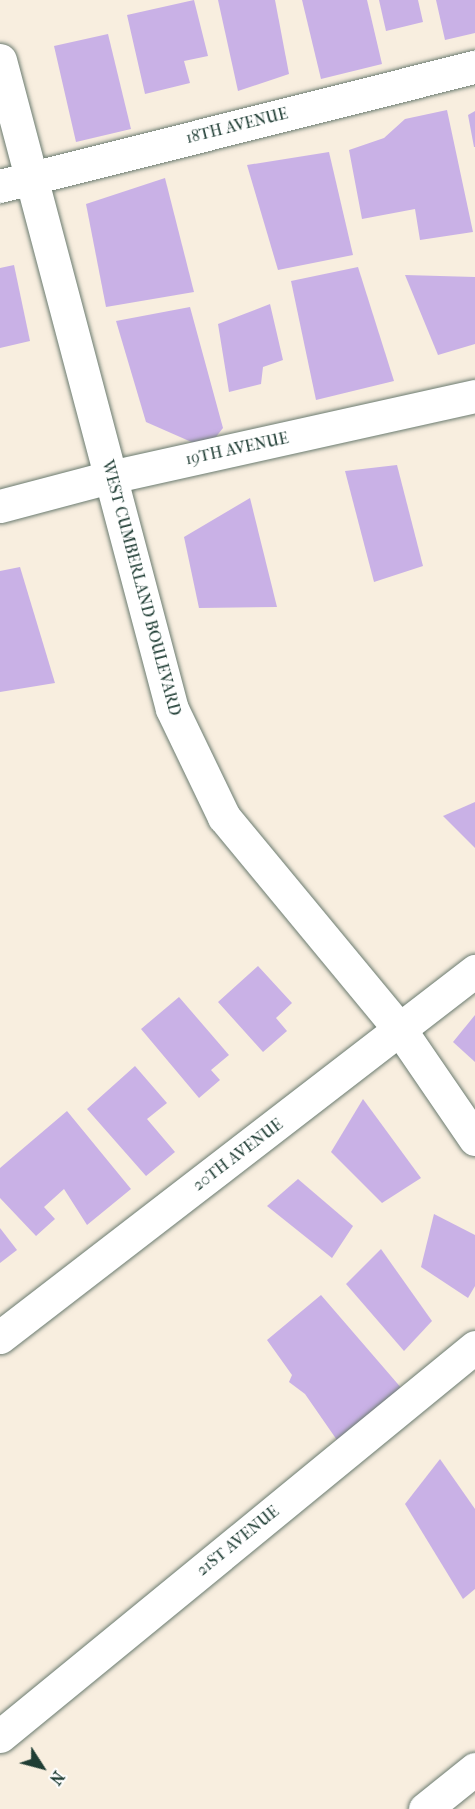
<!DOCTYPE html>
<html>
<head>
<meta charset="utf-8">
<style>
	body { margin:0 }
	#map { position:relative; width:475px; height:1809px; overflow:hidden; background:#f8eedf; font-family:"IM FELL French Canon",serif }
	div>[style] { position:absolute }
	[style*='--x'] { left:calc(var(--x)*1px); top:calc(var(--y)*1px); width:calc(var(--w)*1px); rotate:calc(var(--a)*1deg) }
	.building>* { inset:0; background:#c9b1e6 }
	.roads { filter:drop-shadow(0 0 2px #6b7b70) drop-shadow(0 0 2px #6b7b70) }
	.minor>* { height:33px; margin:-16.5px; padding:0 16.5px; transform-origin:16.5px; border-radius:16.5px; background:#fff }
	span { translate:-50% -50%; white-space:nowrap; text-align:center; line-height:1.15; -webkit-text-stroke:4.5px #fff; paint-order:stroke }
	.street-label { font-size:16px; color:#1f3d34 }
	.north { position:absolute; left:12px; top:1737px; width:60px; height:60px; -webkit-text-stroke:4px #fff; paint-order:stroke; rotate:126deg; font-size:16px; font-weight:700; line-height:24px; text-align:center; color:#1f3d34 }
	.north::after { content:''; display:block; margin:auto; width:21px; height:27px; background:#1f3d34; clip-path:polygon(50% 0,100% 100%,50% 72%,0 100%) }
</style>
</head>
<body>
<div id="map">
	<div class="building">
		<div style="clip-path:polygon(194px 0,208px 56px,184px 61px,190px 83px,145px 94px,127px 15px)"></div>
		<div style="clip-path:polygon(218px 0,275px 0,289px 74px,238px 91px)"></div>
		<div style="clip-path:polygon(302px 0,367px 0,382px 64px,321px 79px)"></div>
		<div style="clip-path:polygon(379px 0,418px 0,423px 22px,386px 31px)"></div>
		<div style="clip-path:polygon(436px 0,475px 0,475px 33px,445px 40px)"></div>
		<div style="clip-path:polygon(108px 34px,131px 129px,76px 142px,54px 46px)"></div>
		<div style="clip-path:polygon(447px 110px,473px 232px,420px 240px,415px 209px,362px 219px,349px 150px,384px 138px,405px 119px)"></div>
		<div style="clip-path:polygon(475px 111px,475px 147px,474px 147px,468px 115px)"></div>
		<div style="clip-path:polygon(329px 152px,353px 255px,278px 270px,247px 165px)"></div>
		<div style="clip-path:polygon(165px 178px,194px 292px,106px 307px,86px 204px)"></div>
		<div style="clip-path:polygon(14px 265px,30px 341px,0 348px,0 268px)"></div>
		<div style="clip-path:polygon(358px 267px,394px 381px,316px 400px,291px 281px)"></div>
		<div style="clip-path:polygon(405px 275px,475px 277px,475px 344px,438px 355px)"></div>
		<div style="clip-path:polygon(270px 304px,283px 360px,263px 367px,261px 384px,229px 392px,218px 324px)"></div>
		<div style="clip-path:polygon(190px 307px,223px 428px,211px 443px,196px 444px,146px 422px,116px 321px)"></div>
		<div style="clip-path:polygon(397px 465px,423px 566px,374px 582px,345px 471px)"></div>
		<div style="clip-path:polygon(250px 498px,277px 607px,199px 608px,184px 537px)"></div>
		<div style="clip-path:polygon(20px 567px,55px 683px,0 692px,0 571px)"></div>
		<div style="clip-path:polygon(475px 802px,475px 848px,443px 816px)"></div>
		<div style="clip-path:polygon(258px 966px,292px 1003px,276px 1018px,287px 1031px,263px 1052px,218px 1002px)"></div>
		<div style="clip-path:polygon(179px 997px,229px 1055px,211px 1070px,220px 1080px,199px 1098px,141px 1029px)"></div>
		<div style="clip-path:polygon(475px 1015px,475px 1062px,453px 1042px)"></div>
		<div style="clip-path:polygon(135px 1066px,167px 1103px,147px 1119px,175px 1152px,146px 1176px,87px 1109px)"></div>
		<div style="clip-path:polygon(363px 1099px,421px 1178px,382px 1203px,331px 1152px)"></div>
		<div style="clip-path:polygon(67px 1111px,131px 1189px,87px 1225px,64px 1189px,44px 1207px,55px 1219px,36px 1236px,0 1198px,0 1168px)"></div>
		<div style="clip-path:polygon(298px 1179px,353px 1226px,332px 1258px,267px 1206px)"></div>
		<div style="clip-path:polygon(434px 1214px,475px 1235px,475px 1286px,468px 1298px,421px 1267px)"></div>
		<div style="clip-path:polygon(0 1228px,17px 1250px,0 1263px)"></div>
		<div style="clip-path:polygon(381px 1249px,432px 1321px,404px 1351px,346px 1284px)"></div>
		<div style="clip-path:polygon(321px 1295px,403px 1390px,339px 1443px,305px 1394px,289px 1382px,292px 1375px,267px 1340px)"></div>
		<div style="clip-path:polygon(440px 1459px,475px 1509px,475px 1589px,463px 1599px,405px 1504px)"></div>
	</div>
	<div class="roads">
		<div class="minor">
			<div style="--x:0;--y:60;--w:671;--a:75.16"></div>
			<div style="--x:172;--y:709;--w:120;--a:64.3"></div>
			<div style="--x:224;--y:817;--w:278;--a:50.4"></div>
			<div style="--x:401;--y:1031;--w:131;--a:55.6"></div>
			<div style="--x:0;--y:186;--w:490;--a:-14.1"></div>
			<div style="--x:0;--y:506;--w:114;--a:-14.8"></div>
			<div style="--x:110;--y:477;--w:374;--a:-12.5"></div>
			<div style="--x:0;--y:1337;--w:600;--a:-37.62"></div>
			<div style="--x:0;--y:1736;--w:614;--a:-39.32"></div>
			<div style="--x:425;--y:1809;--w:64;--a:-38.7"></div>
		</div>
	</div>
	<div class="street-label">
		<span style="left:237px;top:126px;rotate:-14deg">18TH AVENUE</span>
		<span style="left:237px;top:449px;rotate:-12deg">19TH AVENUE</span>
		<span style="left:141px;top:588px;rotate:75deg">WEST CUMBERLAND BOULEVARD</span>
		<span style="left:238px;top:1155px;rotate:-37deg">20TH AVENUE</span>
		<span style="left:238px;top:1541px;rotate:-39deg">21ST AVENUE</span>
	</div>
	<div class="north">N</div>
</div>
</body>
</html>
